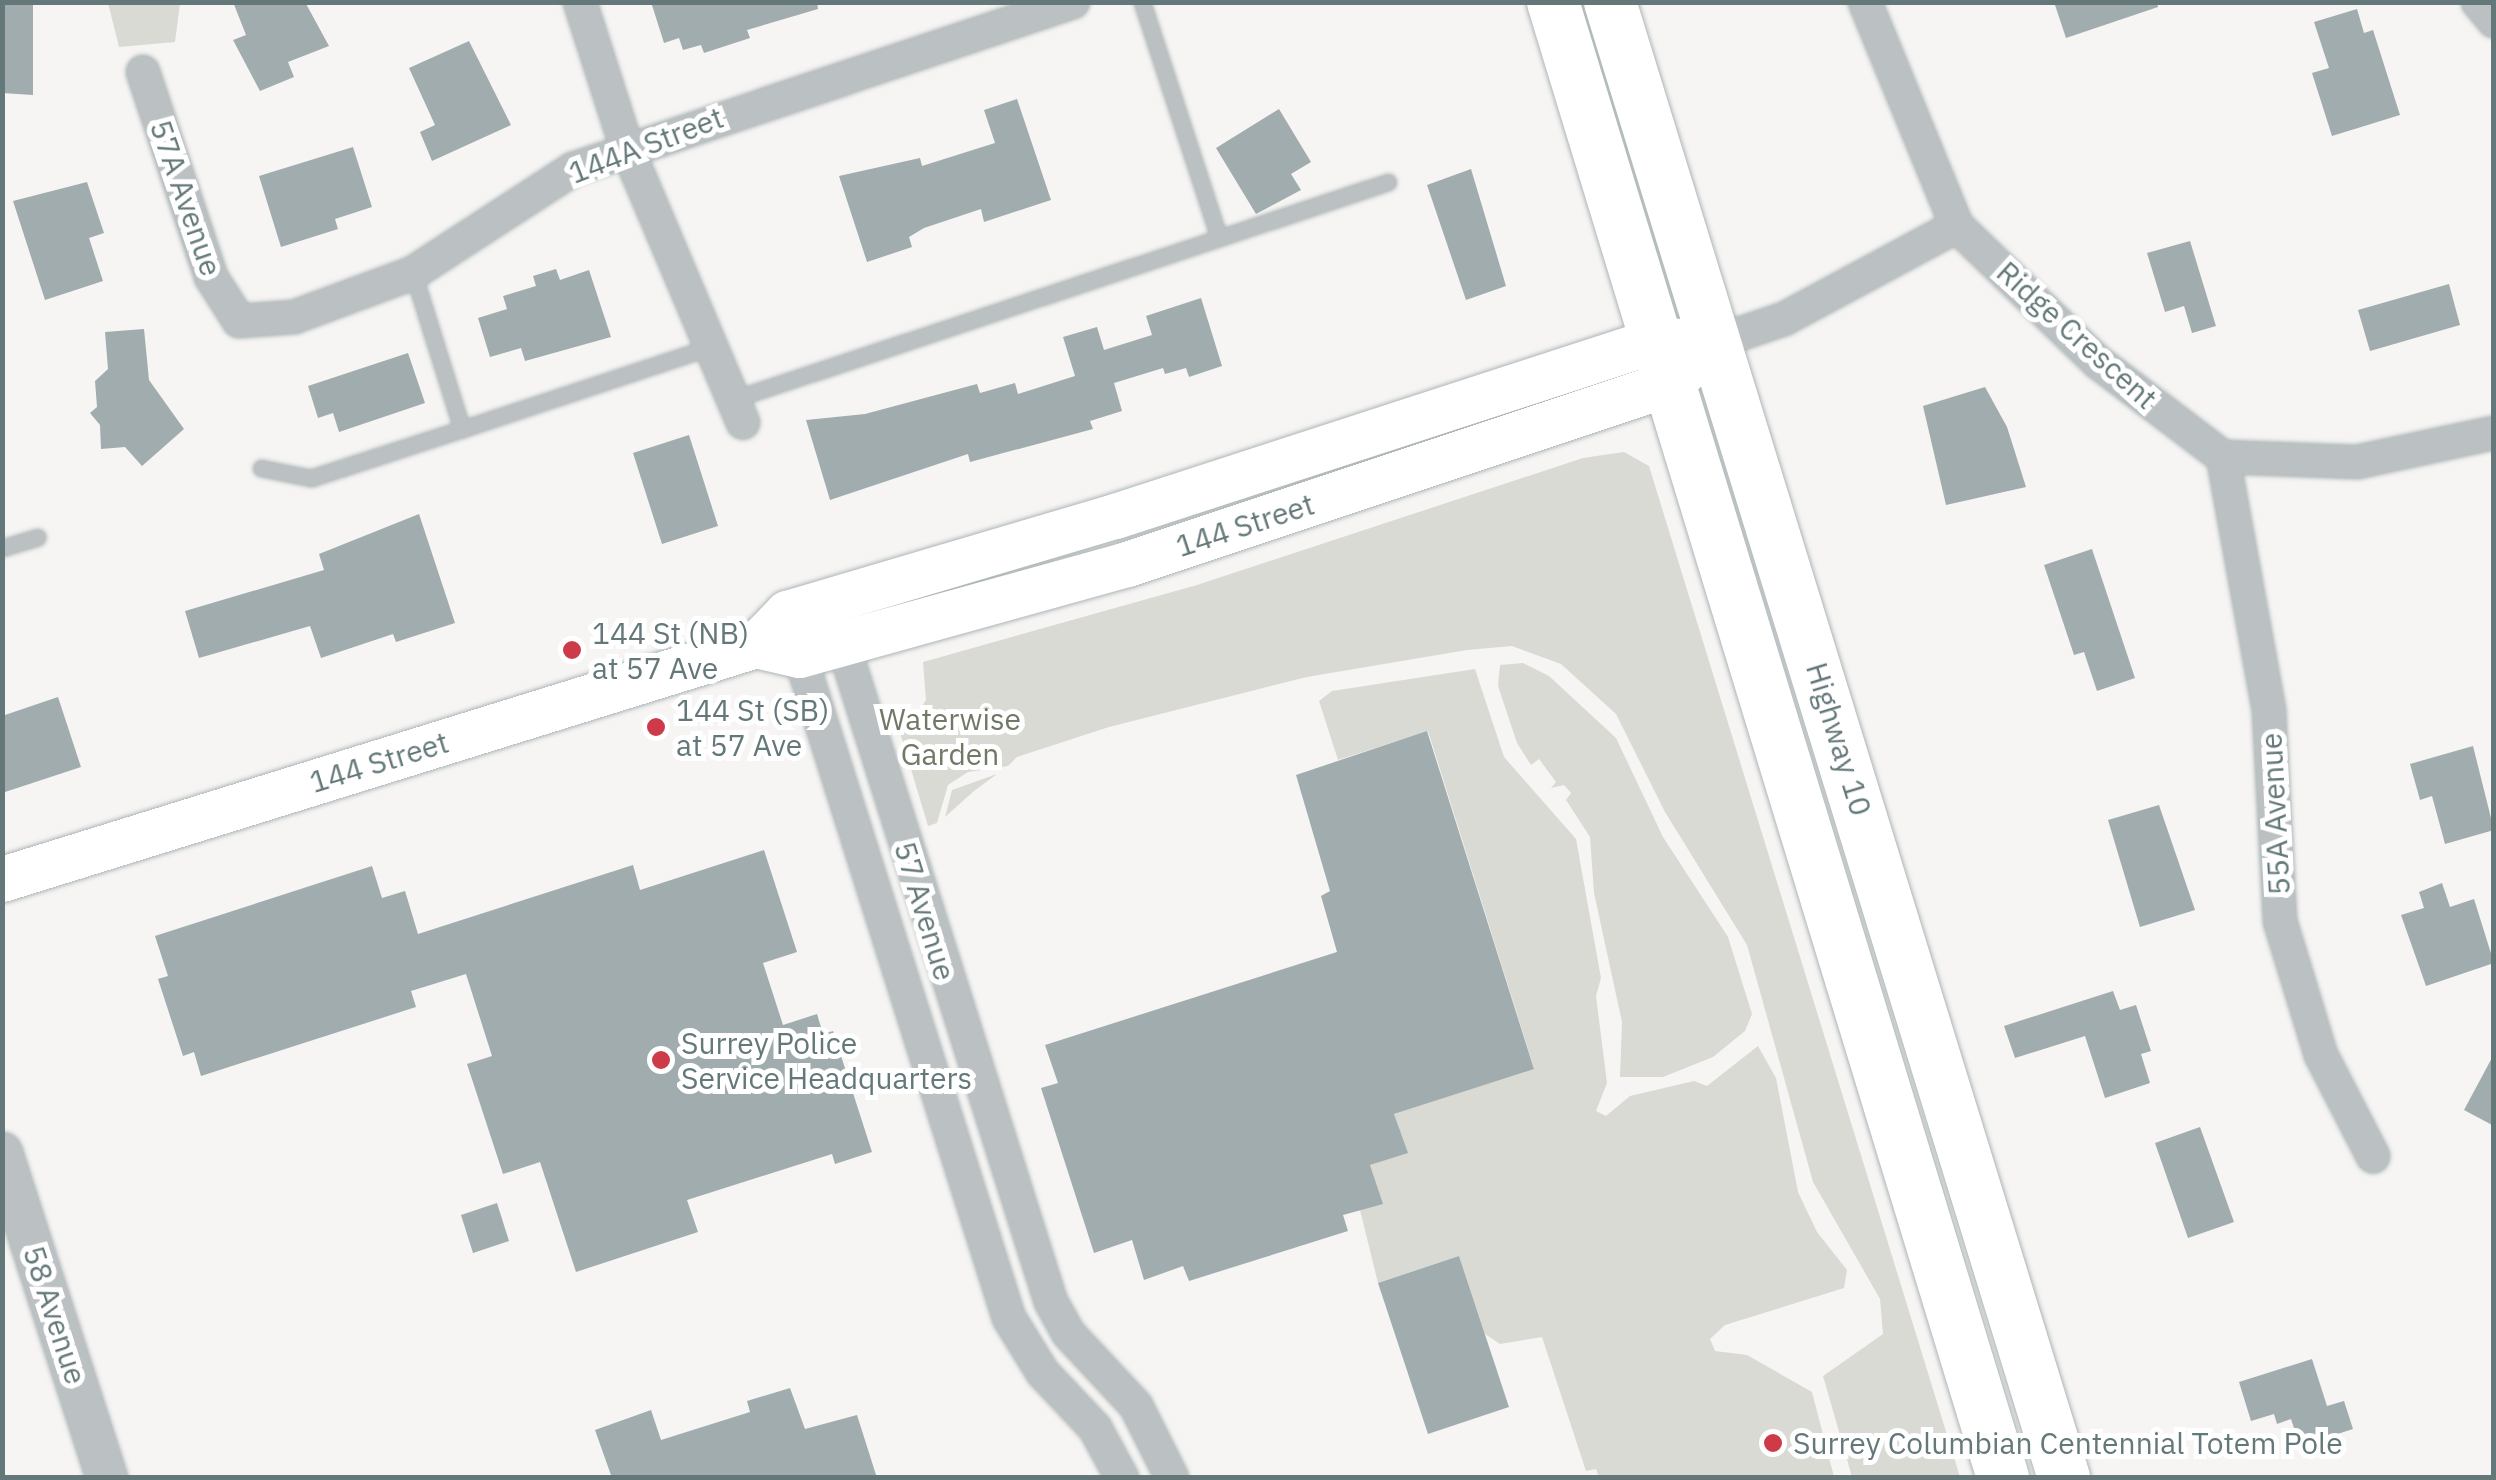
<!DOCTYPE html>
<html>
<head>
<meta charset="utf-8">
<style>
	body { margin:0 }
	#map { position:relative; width:2496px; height:1480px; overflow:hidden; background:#f6f5f3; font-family:"IBM Plex Sans",sans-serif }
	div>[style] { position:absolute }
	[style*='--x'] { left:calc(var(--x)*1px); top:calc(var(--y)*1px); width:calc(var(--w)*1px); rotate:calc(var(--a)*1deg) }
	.green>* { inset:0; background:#d8dad3 }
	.building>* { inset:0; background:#a0acad }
	.roads { filter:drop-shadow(0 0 2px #adb5b7) drop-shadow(0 0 2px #adb5b7) }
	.service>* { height:15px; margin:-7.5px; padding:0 7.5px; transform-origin:7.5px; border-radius:7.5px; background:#bbc1c2 }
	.minor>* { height:32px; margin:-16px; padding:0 16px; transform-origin:16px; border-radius:16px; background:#bbc1c2 }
	.tertiary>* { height:40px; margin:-20px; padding:0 20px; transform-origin:20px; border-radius:20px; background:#bbc1c2 }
	.secondary>* { height:45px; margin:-22.5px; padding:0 22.5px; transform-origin:22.5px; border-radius:22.5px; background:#fff }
	.trunk>* { height:52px; margin:-26px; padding:0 26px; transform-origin:26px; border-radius:26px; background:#fff }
	.dots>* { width:28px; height:28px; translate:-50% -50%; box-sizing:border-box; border:5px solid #fff; border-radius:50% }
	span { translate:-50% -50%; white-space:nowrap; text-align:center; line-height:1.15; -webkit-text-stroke:10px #fff; paint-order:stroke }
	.street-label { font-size:30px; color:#64787a }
	.poi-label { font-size:30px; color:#64787a }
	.left { translate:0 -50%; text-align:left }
	.park-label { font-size:30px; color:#707866 }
	.frame { position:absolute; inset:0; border:5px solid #64787a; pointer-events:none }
</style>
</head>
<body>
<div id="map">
	<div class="green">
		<div style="clip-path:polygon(108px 3px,180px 3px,175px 42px,119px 47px)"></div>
		<div style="clip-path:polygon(1624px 452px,1649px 466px,1960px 1477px,1852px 1477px,1823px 1376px,1883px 1334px,1880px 1299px,1813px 1182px,1747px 945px,1665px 812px,1616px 714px,1561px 664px,1512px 646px,1467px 650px,1307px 677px,1109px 727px,1017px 757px,1008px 766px,968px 772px,948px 785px,937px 823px,928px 826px,896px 719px,919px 711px,926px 700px,923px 662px,1197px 585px,1583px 458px)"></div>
		<div style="clip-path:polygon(1523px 663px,1549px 676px,1616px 738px,1663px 837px,1728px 937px,1752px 1014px,1745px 1031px,1713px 1057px,1663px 1077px,1620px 1077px,1622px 1022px,1594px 893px,1590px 837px,1566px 800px,1571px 793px,1564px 785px,1551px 788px,1556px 782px,1539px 759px,1531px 765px,1517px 743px,1498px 686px,1500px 665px)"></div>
		<div style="clip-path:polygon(1475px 669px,1504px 757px,1576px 839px,1601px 978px,1596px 996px,1607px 1083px,1596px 1111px,1606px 1116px,1630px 1096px,1694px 1081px,1707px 1086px,1758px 1046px,1776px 1078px,1798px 1192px,1817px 1232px,1847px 1270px,1844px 1288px,1725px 1325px,1710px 1339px,1715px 1351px,1747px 1355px,1812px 1392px,1834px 1477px,1599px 1477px,1596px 1469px,1586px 1471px,1542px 1337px,1500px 1344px,1485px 1334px,1459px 1256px,1378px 1283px,1360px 1210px,1382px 1203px,1370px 1165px,1407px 1153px,1394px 1114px,1534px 1068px,1428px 731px,1338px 760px,1319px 701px,1332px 691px)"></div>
		<div style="clip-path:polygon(997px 774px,974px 791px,945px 817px,952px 790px)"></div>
	</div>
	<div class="building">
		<div style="clip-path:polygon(2px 2px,33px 3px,33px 95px,2px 93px)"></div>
		<div style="clip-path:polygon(233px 2px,305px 2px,329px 46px,288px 62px,294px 77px,260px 91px,233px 40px,246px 35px)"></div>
		<div style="clip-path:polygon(651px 2px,817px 2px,818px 9px,747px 30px,750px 38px,704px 53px,701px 45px,683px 50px,679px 38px,664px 43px)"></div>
		<div style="clip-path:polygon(2054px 2px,2157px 2px,2158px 7px,2066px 38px)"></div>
		<div style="clip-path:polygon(2357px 9px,2364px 33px,2373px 30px,2400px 115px,2332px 136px,2312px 73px,2329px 68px,2314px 22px)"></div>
		<div style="clip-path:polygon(469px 41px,511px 125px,432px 161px,420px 132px,435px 125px,409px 68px)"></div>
		<div style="clip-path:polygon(1017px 99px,1051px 200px,984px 222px,981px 209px,924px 228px,909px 237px,912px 247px,867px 262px,839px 176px,920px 158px,922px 166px,995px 143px,984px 110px)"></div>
		<div style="clip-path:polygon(1279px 109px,1311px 162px,1291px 174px,1301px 190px,1256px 214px,1216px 148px)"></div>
		<div style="clip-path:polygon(353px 147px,372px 207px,335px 219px,338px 229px,281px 247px,259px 176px)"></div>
		<div style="clip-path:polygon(1471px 169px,1506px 286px,1466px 300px,1427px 185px)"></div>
		<div style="clip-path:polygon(87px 182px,104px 233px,89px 238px,103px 281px,45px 300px,13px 201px)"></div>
		<div style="clip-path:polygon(2190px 241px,2216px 326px,2192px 333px,2184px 306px,2165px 312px,2147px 253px)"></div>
		<div style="clip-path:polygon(556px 269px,560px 280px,589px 270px,611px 337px,525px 361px,521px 348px,490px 357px,478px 318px,507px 309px,503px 296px,536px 286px,533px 276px)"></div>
		<div style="clip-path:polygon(2449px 284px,2460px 325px,2370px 351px,2358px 310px)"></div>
		<div style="clip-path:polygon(1201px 298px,1222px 366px,1189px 377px,1186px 368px,1165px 374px,1163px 368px,1114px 383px,1122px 411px,1090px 421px,1093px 429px,970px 462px,968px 454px,830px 500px,806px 420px,865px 414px,977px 384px,980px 393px,1015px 383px,1018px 394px,1075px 376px,1063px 337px,1097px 327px,1104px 350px,1152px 335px,1146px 316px)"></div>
		<div style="clip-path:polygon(144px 329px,149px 380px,184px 429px,142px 466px,125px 447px,101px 449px,100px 425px,90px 413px,97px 407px,95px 381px,108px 369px,105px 332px)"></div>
		<div style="clip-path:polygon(408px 353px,425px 403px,339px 432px,333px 413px,318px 418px,308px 386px)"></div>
		<div style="clip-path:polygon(1985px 387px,2007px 427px,2026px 487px,1946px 505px,1923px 406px)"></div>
		<div style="clip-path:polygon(689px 435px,718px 526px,662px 544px,633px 453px)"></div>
		<div style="clip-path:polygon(419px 514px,455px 623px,396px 642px,393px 634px,321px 658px,310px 626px,199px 658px,185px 611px,324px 570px,319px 554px)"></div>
		<div style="clip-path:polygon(2092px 549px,2135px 678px,2097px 691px,2084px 652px,2074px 655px,2044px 565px)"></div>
		<div style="clip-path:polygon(58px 697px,81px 767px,2px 793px,2px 716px)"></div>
		<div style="clip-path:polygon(1427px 731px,1534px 1069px,1394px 1114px,1408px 1153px,1370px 1165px,1383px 1204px,1343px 1215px,1348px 1231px,1189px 1281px,1183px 1266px,1144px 1280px,1132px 1240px,1094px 1253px,1041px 1088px,1058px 1083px,1045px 1045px,1337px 952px,1321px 896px,1330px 891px,1296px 775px)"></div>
		<div style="clip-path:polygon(2473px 746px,2494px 830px,2445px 844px,2432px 796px,2420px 800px,2410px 764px)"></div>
		<div style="clip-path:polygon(2159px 805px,2195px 910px,2140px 927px,2108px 820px)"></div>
		<div style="clip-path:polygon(764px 850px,797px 952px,763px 963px,783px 1025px,817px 1014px,823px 1034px,833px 1031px,872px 1152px,835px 1164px,832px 1154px,687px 1200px,698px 1232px,576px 1272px,540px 1162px,503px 1174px,467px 1064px,492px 1056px,466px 974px,411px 991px,416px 1007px,201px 1076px,194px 1052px,183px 1056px,158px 979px,168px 976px,155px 936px,372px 866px,382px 898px,405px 891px,418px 934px,633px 865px,640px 890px)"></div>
		<div style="clip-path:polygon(2442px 883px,2450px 907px,2474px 899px,2494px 963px,2426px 986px,2401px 915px,2424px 908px,2419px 892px)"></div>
		<div style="clip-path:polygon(2113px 991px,2120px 1010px,2136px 1005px,2151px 1051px,2141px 1054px,2150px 1083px,2105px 1098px,2085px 1036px,2015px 1058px,2004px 1026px)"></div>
		<div style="clip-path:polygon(2494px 1054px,2494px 1126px,2464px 1110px)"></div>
		<div style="clip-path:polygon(2200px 1127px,2234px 1222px,2188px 1238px,2155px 1143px)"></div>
		<div style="clip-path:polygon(497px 1203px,509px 1241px,473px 1253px,461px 1215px)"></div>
		<div style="clip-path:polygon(1459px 1256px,1509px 1407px,1428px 1434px,1378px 1283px)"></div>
		<div style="clip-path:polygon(2312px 1359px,2327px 1406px,2344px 1401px,2353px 1429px,2300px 1446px,2291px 1419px,2277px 1424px,2274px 1414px,2251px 1421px,2239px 1382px)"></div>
		<div style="clip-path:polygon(790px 1388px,805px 1429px,857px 1415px,877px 1478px,612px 1478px,595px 1430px,651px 1410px,661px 1440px,750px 1412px,747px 1401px)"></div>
	</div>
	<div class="roads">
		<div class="service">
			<div style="--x:1142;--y:2;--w:248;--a:71.9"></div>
			<div style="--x:734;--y:399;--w:689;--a:-18.36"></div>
			<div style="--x:462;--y:429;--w:264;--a:-18.3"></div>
			<div style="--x:261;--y:468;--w:51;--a:11.3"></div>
			<div style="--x:311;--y:478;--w:159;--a:-18"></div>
			<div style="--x:462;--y:429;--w:164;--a:-107.4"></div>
			<div style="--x:2;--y:548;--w:37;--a:-17"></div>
		</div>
		<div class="minor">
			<div style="--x:580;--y:2;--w:153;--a:72.2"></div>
			<div style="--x:627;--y:148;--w:298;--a:67.1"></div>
			<div style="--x:1865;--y:2;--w:242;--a:67.7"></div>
			<div style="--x:1957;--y:226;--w:197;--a:44"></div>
			<div style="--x:2099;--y:363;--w:156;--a:37.2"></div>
			<div style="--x:2223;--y:457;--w:134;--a:2.1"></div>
			<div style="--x:2357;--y:462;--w:140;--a:-12"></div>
			<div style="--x:2478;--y:2;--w:25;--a:50"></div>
			<div style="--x:143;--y:72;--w:216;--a:71.6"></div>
			<div style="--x:211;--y:277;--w:52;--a:57.5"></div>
			<div style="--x:239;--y:321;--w:55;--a:-4.2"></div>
			<div style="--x:294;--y:317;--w:127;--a:-20.3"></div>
			<div style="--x:413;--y:273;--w:191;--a:-33"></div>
			<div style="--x:573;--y:169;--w:527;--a:-18.47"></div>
			<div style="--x:1716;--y:342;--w:72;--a:-18.7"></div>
			<div style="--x:1784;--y:319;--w:196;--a:-28.3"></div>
			<div style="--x:2223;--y:457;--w:258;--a:79.7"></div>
			<div style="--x:2269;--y:711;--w:210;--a:87"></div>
			<div style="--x:2280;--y:921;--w:140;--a:73"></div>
			<div style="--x:2321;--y:1055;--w:114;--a:62.8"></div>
			<div style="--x:837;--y:625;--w:710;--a:72.46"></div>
			<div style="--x:1051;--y:1302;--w:35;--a:61"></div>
			<div style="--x:1068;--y:1333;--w:100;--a:47"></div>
			<div style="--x:1136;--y:1406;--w:80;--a:63.4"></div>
			<div style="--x:793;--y:633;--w:718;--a:72.5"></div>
			<div style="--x:1009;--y:1318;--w:65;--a:58.3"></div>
			<div style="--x:1043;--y:1373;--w:76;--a:46.6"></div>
			<div style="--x:1095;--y:1428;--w:57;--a:61.6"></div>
		</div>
		<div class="tertiary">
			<div style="--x:2;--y:1153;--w:342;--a:72.1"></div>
		</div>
		<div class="secondary">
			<div style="--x:756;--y:645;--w:44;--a:13.1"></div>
			<div style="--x:799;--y:655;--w:340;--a:-15.5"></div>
			<div style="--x:1127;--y:564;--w:572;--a:-18.43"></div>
			<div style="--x:1670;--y:383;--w:35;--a:-41"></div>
			<div style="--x:2;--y:879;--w:789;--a:-17.24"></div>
			<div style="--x:756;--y:645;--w:45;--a:-45.9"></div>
			<div style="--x:787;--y:613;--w:342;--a:-16.5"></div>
			<div style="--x:1115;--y:516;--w:569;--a:-18.02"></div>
			<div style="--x:1656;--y:340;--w:60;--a:1.9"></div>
		</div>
		<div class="trunk">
			<div style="--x:1553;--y:2;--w:1543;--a:73.04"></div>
			<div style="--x:1610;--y:2;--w:1544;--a:72.9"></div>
		</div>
	</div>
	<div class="dots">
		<div style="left:572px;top:650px;background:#cd3b49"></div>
		<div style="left:656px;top:727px;background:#cd3b49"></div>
		<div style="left:661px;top:1060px;background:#cd3b49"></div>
		<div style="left:1773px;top:1443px;background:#cd3b49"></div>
	</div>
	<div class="street-label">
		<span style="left:646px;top:145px;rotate:-21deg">144A Street</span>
		<span style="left:186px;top:198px;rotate:71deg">57A Avenue</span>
		<span style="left:2077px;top:335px;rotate:42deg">Ridge Crescent</span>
		<span style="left:1245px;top:525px;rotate:-18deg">144 Street</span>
		<span style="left:1839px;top:739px;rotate:73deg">Highway 10</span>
		<span style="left:379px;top:762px;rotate:-17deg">144 Street</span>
		<span style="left:2275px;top:814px;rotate:-93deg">55A Avenue</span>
		<span style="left:925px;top:911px;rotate:73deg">57 Avenue</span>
		<span style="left:55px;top:1315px;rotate:72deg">58 Avenue</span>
	</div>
	<div class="poi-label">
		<span class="left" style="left:592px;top:650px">144 St (NB)<br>at 57 Ave</span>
		<span class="left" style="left:676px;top:727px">144 St (SB)<br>at 57 Ave</span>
		<span class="left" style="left:681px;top:1060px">Surrey Police<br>Service Headquarters</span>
		<span class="left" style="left:1793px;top:1443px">Surrey Columbian Centennial Totem Pole</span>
	</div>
	<div class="park-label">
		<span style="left:950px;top:736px">Waterwise<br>Garden</span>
	</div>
	<div class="frame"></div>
</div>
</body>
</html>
